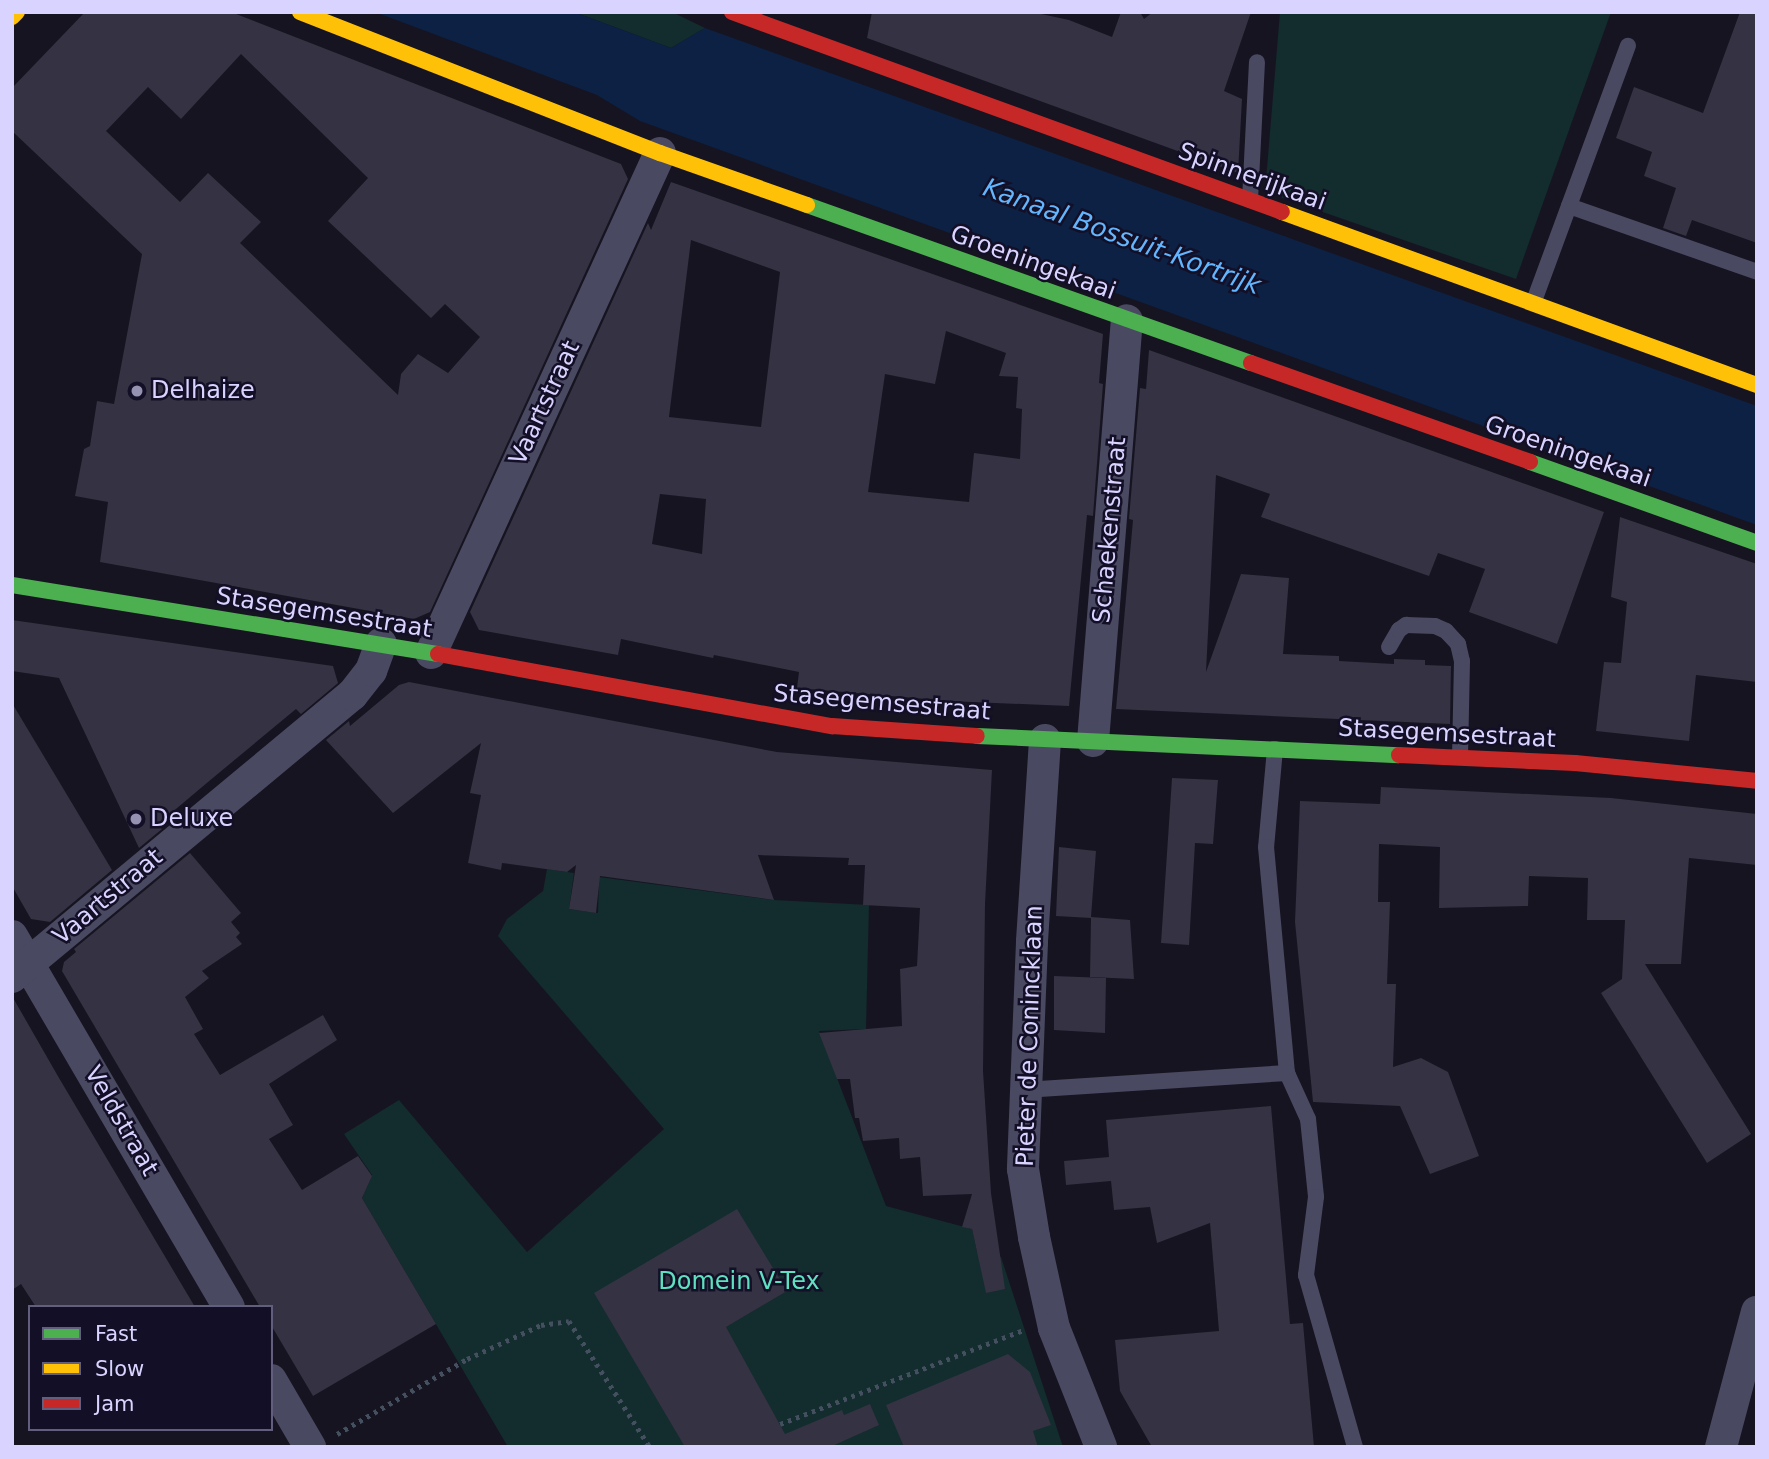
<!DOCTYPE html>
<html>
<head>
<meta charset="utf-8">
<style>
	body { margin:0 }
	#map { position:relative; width:1769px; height:1459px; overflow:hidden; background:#161421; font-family:"DejaVu Sans",sans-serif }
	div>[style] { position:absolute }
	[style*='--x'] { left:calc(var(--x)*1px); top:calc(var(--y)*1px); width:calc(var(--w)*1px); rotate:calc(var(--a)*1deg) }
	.green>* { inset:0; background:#132c2d }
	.water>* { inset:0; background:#0d2144 }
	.building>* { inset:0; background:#343243 }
	.path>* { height:4.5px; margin-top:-2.25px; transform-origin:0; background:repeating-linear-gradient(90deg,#44505f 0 3.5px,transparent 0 8.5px) }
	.lane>* { height:16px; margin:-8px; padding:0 8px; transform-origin:8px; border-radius:8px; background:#4a4962 }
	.street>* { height:32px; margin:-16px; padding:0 16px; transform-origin:16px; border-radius:16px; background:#4a4962 }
	.fast>* { height:16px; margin:-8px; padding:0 8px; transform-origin:8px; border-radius:8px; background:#4caf50 }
	.slow>* { height:16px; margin:-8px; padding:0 8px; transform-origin:8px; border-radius:8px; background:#ffc107 }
	.jam>* { height:16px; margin:-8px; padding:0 8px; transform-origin:8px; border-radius:8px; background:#c62828 }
	.dots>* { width:19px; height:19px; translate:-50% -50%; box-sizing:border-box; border:4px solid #130f26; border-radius:50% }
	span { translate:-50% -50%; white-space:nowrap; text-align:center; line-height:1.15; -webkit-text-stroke:5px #130f26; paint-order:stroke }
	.street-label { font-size:24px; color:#d9d4ff }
	.poi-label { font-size:24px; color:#d9d4ff }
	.left { translate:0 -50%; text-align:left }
	.park-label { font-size:24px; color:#5fe0c0 }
	.water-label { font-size:26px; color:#62b6ff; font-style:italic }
	.frame { position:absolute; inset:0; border:14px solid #d9d4ff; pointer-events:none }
	.legend { position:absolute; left:28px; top:1305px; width:245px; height:126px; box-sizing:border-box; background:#130f26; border:2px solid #625e7d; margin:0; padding:9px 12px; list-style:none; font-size:21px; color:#d9d4ff }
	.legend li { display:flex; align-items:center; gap:14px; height:35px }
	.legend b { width:35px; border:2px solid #625e7d }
</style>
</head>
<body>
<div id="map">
	<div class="green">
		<div style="clip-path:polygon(574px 12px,672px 12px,705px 28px,671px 48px)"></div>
		<div style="clip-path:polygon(1280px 12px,1611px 12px,1516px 279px,1265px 192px)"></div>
		<div style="clip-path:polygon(547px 869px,574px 873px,569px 909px,598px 913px,599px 877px,774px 900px,869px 905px,866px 1029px,819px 1031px,886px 1206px,972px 1229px,977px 1251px,1001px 1257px,1063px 1447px,508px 1447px,362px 1198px,372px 1175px,344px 1134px,399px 1100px,527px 1252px,664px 1129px,498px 936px,507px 919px,543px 891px)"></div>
	</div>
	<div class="water">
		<div style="clip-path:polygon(375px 12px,574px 12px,671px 48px,705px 28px,1757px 406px,1757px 525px,640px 121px,597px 95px)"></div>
	</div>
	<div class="building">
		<div style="clip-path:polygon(evenodd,85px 12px,231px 12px,621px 164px,628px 179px,430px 612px,414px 619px,100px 562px,108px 502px,75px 496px,84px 449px,90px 446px,97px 401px,114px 404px,142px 254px,12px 131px,12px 88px,85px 12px,241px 54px,368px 178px,328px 221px,431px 318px,445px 304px,480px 337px,448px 373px,418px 354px,401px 374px,398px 395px,240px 243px,261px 222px,208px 173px,180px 202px,106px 131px,148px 87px,181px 119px,241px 54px)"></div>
		<div style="clip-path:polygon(872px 12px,1032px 12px,1069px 20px,1112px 37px,1121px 12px,1140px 12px,1144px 19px,1153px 12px,1251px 12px,1224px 91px,1242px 99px,1238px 173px,867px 38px)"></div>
		<div style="clip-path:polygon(1740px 12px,1757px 12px,1757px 243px,1692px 220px,1686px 236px,1663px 228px,1676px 188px,1644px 176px,1652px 152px,1616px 138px,1634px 87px,1703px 113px)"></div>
		<div style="clip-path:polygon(evenodd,671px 182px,1103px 334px,1099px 383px,1103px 384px,1093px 516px,1087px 515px,1069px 706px,949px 701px,797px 688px,799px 672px,714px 655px,713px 658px,621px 639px,618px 655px,479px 630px,470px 612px,648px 223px,651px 230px,671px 182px,691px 240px,780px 272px,761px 427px,669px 417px,691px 240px,671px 182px,946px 331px,1006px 353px,999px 376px,1018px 377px,1016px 408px,1022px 409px,1020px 459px,974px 453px,969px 502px,868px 492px,885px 374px,935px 384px,946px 331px,671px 182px,660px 494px,706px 499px,702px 554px,652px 544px,660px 494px)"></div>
		<div style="clip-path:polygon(1149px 350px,1604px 512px,1557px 644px,1469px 612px,1485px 569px,1438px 553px,1429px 576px,1261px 517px,1270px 494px,1216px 475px,1206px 672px,1241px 574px,1289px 578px,1283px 654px,1339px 656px,1339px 661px,1394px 664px,1394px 659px,1425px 660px,1425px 665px,1451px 666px,1450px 724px,1116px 709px,1133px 520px,1129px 519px,1140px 388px,1146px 389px)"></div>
		<div style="clip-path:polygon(1620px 517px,1757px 564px,1757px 682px,1696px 675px,1689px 741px,1596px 731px,1604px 662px,1621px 663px,1627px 602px,1611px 597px)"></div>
		<div style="clip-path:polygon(12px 620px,333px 666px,338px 683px,301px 714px,296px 709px,208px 782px,157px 825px,162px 829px,139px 848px,59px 678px,12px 671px)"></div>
		<div style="clip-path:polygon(409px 682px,777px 752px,992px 770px,985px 904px,983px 1071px,991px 1193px,1005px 1289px,986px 1293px,972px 1229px,962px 1227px,972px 1194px,923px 1196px,920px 1157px,900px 1159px,899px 1138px,863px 1141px,859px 1118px,855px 1118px,850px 1079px,837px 1079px,819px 1033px,902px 1026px,900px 969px,917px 966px,920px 908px,863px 905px,865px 865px,848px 865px,849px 858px,758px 855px,774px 900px,600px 876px,596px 913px,569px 909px,576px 865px,567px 872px,502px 863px,501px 870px,468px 863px,481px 795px,470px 793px,481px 743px,393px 813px,326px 740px,349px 721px,350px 726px,399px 685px)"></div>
		<div style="clip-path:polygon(12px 703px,112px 870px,50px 922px,31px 919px,12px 886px)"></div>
		<div style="clip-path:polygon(1172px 778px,1218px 780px,1213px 844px,1195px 843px,1189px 945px,1161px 943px)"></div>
		<div style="clip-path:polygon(1381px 787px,1611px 798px,1757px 814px,1757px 865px,1689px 858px,1681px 964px,1645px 964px,1751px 1134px,1707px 1163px,1601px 993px,1622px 979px,1625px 920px,1587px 920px,1588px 878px,1529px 876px,1528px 906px,1439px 908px,1440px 847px,1379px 844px,1378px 902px,1390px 902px,1387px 984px,1396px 984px,1393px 1067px,1421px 1058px,1448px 1072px,1479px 1156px,1430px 1174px,1400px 1106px,1313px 1102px,1295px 922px,1300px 801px,1380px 804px)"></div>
		<div style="clip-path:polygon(1059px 847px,1096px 851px,1091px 917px,1130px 920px,1134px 979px,1090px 977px,1091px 918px,1056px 916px)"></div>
		<div style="clip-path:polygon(190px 853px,241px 913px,231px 922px,240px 933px,236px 937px,242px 944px,202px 971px,209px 978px,185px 997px,203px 1029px,194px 1034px,220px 1075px,323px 1015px,337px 1040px,269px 1084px,293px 1125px,269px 1139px,302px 1190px,358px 1156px,372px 1176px,362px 1198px,436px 1324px,313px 1396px,271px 1325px,271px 1307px,260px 1307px,62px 971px,64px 962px,76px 952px,74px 949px)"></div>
		<div style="clip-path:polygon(1054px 976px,1106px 978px,1105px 1033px,1054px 1030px)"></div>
		<div style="clip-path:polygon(12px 996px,59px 1078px,195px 1307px,36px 1307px,21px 1284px,12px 1290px)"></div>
		<div style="clip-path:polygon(1271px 1106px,1290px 1324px,1303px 1323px,1314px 1447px,1152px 1447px,1120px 1391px,1115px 1340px,1219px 1331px,1210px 1223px,1157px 1243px,1150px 1207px,1114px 1210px,1111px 1181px,1066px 1185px,1064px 1161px,1109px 1157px,1106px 1120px)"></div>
		<div style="clip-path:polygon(737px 1209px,787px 1291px,726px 1327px,785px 1434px,842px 1410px,844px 1415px,870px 1404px,879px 1425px,830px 1447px,685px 1447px,594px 1293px)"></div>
		<div style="clip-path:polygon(1008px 1354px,1030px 1372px,1051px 1425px,1033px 1431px,1038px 1447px,904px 1447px,886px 1405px)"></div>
	</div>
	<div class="path">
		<div style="--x:780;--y:1424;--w:261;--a:-21.1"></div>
		<div style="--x:337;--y:1434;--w:150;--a:-30"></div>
		<div style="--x:467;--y:1359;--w:81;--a:-24.7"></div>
		<div style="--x:541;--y:1325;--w:28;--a:-8"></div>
		<div style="--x:569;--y:1321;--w:150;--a:57.3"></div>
	</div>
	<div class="lane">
		<div style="--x:1250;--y:200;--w:138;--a:-87.1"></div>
		<div style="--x:1569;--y:206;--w:199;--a:19.3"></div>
		<div style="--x:1534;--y:301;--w:272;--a:-69.8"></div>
		<div style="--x:1389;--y:647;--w:20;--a:-60"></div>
		<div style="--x:1399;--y:630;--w:9;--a:-36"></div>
		<div style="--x:1406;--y:625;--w:29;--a:2"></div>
		<div style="--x:1435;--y:626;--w:12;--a:24"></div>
		<div style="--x:1446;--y:631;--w:18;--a:47"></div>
		<div style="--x:1458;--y:644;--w:17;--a:77"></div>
		<div style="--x:1462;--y:661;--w:95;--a:91.2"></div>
		<div style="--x:1275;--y:749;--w:98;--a:95.2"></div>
		<div style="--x:1266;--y:847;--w:227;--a:84.7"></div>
		<div style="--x:1287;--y:1073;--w:51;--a:65.5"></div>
		<div style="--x:1308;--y:1119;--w:78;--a:84.1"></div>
		<div style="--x:1316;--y:1197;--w:79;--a:97.3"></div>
		<div style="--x:1306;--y:1275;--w:179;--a:74.1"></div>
		<div style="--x:1024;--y:1090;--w:264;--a:-3.7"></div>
	</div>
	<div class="street">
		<div style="--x:431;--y:653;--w:550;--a:-65.39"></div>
		<div style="--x:1045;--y:740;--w:202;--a:93.7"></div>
		<div style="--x:1032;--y:942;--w:227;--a:92.3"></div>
		<div style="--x:1023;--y:1169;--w:69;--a:80.8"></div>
		<div style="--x:1034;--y:1237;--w:93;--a:77.6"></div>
		<div style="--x:1054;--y:1328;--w:128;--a:68.4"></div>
		<div style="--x:1093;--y:741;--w:422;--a:-85.4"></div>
		<div style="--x:12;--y:936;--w:430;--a:59.7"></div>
		<div style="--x:12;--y:977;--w:442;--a:-39.7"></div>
		<div style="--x:352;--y:695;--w:31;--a:-52"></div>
		<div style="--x:371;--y:671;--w:29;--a:-70"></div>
		<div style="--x:271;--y:1380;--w:78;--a:59.8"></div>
		<div style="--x:1721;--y:1447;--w:140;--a:-75.1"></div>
	</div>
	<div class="fast">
		<div style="--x:807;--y:205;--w:471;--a:19.6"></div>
		<div style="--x:1530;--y:462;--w:241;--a:19.6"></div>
		<div style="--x:12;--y:585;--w:432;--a:9.2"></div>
		<div style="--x:977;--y:736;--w:422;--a:2.6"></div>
	</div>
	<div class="slow">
		<div style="--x:300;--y:12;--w:387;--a:21.4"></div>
		<div style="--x:660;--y:153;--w:156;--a:19.5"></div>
		<div style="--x:12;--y:17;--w:7;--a:-45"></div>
		<div style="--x:1282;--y:212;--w:506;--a:20.01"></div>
	</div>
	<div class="jam">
		<div style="--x:732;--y:12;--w:585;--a:19.98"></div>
		<div style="--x:1251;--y:363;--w:296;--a:19.5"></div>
		<div style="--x:438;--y:654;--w:401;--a:10.4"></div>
		<div style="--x:832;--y:726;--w:145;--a:3.9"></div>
		<div style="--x:1399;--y:755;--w:176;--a:2.6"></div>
		<div style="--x:1575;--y:763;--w:183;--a:5.6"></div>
	</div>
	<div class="dots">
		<div style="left:137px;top:391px;background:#9591b1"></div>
		<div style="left:136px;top:819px;background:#9591b1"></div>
	</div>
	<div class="street-label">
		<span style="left:1252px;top:177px;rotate:20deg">Spinnerijkaai</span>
		<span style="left:1033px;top:263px;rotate:20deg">Groeningekaai</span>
		<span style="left:545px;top:403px;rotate:-65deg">Vaartstraat</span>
		<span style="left:1568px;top:452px;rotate:19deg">Groeningekaai</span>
		<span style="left:1110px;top:530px;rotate:-85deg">Schaekenstraat</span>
		<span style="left:324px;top:613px;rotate:9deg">Stasegemsestraat</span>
		<span style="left:882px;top:703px;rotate:5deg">Stasegemsestraat</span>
		<span style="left:1447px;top:734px;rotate:3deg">Stasegemsestraat</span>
		<span style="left:108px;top:897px;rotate:-40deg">Vaartstraat</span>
		<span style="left:1030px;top:1036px;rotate:-88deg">Pieter de Conincklaan</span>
		<span style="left:121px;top:1121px;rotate:60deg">Veldstraat</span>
	</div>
	<div class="poi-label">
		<span class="left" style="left:151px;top:391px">Delhaize</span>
		<span class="left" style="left:150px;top:819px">Deluxe</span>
	</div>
	<div class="park-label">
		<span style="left:739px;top:1282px">Domein V-Tex</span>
	</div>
	<div class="water-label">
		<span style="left:1122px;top:237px;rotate:20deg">Kanaal Bossuit-Kortrijk</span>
	</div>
	<div class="frame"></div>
	<ul class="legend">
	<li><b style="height:9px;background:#4caf50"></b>Fast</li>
	<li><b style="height:9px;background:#ffc107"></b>Slow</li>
	<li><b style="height:9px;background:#c62828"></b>Jam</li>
	</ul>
</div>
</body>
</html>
